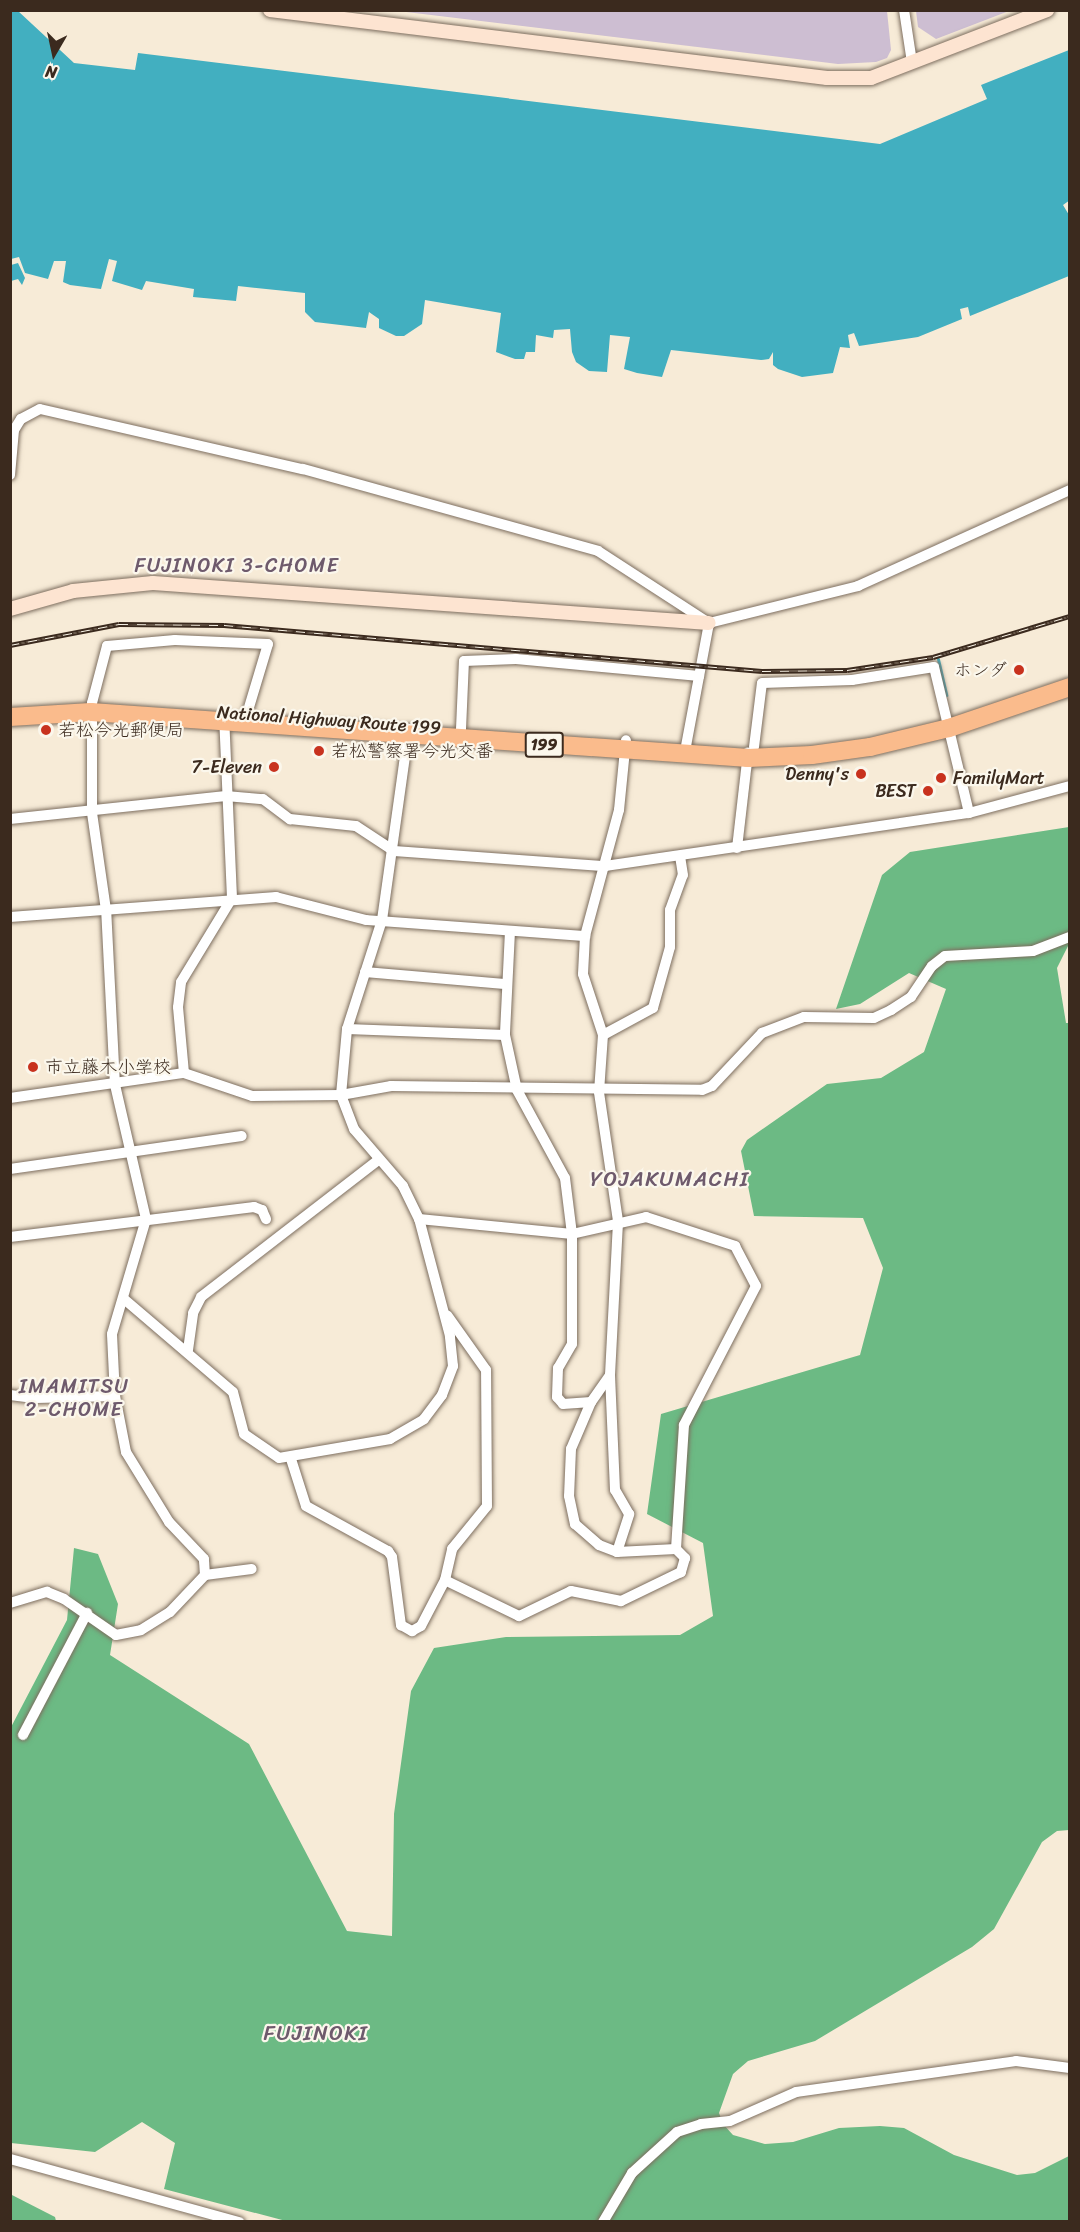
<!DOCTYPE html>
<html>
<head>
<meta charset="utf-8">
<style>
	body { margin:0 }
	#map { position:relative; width:1080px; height:2232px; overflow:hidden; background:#f7ebd7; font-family:Sriracha,"Klee One",sans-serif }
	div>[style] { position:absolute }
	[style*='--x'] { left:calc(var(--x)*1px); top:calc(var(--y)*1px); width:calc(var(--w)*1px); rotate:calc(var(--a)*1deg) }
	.industrial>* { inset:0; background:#cdbed2 }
	.forest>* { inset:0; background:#6cba84 }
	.water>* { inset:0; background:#42afc0 }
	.stream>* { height:3px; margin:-1.5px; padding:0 1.5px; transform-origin:1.5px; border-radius:1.5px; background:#42afc0 }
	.roads { filter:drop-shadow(0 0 2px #7d6e5f) drop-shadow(0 0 2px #7d6e5f) }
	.street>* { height:10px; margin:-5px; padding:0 5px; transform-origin:5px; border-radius:5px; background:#fff }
	.secondary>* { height:14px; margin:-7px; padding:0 7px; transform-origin:7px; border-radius:7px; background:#fde4d1 }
	.highway>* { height:18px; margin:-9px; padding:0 9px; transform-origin:9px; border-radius:9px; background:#fabb8c }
	.rail>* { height:5px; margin-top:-2.5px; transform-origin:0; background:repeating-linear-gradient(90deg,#fbf7ec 0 9px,#3b2a1e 0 18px); box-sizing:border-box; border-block:2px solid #3b2a1e }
	.dots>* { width:16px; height:16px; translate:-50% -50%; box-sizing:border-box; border:3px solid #fbf7ec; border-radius:50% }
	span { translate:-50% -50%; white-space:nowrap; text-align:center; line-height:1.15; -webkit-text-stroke:4.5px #fbf7ec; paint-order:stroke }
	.shield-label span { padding:2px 4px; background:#fbf7ec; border:2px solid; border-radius:4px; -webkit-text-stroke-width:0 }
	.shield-label { font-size:16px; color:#3b2a1e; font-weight:700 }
	.poi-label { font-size:18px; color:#3b2a1e }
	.right { translate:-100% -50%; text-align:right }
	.left { translate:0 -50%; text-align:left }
	.street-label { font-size:18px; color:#3b2a1e }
	.neighbourhood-label { font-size:20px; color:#6e5a6c; letter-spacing:1.5px }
	.quarter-label { font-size:21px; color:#6e5a6c; letter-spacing:1.5px }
	.frame { position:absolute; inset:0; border:12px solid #3b2a1e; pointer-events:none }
	.north { position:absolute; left:24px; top:24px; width:60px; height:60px; -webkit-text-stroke:4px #fbf7ec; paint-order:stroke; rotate:189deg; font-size:16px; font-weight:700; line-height:24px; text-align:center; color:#3b2a1e }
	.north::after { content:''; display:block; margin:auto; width:21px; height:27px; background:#3b2a1e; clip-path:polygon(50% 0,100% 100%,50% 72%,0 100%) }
</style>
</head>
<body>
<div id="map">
	<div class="industrial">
		<div style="clip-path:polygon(398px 11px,887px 11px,891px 50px,887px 58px,876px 62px,838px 64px)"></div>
		<div style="clip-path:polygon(916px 11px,916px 10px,1009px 11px,936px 39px,918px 27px)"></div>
	</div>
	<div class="forest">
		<div style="clip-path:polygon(1069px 827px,1069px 944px,1057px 968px,1066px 1023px,1070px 1023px,1069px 1830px,1057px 1831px,1042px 1842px,994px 1929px,972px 1947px,815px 2041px,748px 2061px,733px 2074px,719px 2113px,723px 2124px,733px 2135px,765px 2144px,793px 2142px,839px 2128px,880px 2126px,904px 2128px,954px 2155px,1017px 2175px,1035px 2173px,1069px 2156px,1069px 2221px,286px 2221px,164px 2189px,175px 2143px,142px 2122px,95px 2152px,11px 2143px,10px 1729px,67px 1620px,74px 1548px,98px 1554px,118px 1604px,110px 1655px,249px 1744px,347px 1931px,392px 1936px,394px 1814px,411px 1691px,434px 1648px,506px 1637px,680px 1635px,713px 1616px,703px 1543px,647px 1514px,661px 1414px,860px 1355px,883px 1268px,863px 1218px,754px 1216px,741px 1151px,747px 1140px,827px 1084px,881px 1078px,924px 1052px,946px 989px,909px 973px,860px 1004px,836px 1009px,882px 875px,910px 852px)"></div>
		<div style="clip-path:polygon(10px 2194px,55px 2217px,56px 2221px,11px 2221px)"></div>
	</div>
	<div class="water">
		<div style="clip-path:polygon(11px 10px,18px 11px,74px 63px,135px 70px,138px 53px,880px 144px,987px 99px,981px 85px,1069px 50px,1070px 200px,1063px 205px,1069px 215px,1069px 276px,970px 316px,968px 307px,960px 309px,962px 319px,918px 337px,859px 346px,854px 333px,848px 335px,850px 348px,840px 347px,833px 373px,802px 377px,778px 369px,773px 365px,773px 352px,769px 359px,761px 360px,671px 350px,662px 377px,637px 373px,624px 369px,630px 337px,610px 335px,607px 372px,589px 371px,576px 362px,572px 352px,570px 329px,554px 330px,553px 338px,536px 335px,535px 352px,526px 352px,524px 359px,515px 359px,496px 352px,501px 313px,425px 300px,422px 324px,404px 336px,396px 336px,379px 328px,379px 319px,369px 312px,366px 328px,315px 322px,305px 312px,305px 293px,238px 286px,236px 301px,193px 297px,194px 289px,146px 281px,142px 290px,112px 281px,117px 261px,109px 259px,101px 289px,70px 285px,63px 282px,66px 261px,54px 261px,48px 279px,25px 273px,19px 257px,11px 259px)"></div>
		<div style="clip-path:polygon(18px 263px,25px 278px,22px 285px,18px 279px,11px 281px,11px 265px)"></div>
	</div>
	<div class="stream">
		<div style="--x:938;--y:659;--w:37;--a:77"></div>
	</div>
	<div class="roads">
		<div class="street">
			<div style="--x:904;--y:10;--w:53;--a:81.3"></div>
			<div style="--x:10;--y:475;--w:45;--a:-84.9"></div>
			<div style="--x:14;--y:430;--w:13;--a:-58"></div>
			<div style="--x:21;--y:419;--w:21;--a:-28"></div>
			<div style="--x:40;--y:409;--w:270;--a:12.9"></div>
			<div style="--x:303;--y:469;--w:306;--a:15.5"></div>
			<div style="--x:598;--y:551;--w:132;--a:33"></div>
			<div style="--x:709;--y:623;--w:154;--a:-13.9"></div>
			<div style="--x:858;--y:586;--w:233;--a:-24.4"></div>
			<div style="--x:461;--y:729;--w:68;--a:-87.5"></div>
			<div style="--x:464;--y:661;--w:52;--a:-2.2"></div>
			<div style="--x:516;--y:659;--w:184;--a:5.3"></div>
			<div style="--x:686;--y:746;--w:125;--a:-79.4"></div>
			<div style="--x:754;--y:747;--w:64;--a:-82.9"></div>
			<div style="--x:762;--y:683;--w:90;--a:-1.9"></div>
			<div style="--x:852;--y:680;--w:83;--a:-9"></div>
			<div style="--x:934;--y:667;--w:150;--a:76.5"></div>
			<div style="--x:10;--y:819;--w:217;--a:-6.1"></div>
			<div style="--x:226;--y:796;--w:37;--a:5"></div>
			<div style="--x:263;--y:799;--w:34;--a:37"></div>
			<div style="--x:290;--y:819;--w:66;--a:6.1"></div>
			<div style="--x:356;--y:826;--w:45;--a:33.3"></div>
			<div style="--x:394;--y:851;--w:212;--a:4.1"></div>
			<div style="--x:605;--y:866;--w:368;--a:-8.3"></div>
			<div style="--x:969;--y:813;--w:105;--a:-15"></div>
			<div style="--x:737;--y:848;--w:96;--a:-83.4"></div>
			<div style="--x:10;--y:917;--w:267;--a:-4.3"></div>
			<div style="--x:276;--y:897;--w:93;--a:14.3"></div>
			<div style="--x:366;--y:920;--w:220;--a:4.2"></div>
			<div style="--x:510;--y:931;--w:104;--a:92.8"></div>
			<div style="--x:505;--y:1035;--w:56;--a:77.7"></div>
			<div style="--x:517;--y:1090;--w:100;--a:61.4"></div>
			<div style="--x:565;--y:1178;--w:56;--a:82.9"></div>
			<div style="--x:572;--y:1234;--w:110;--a:90"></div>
			<div style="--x:572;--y:1344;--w:28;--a:120"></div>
			<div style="--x:558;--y:1368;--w:29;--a:92"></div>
			<div style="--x:557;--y:1397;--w:9;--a:49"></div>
			<div style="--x:563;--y:1404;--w:28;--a:-4"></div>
			<div style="--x:365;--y:972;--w:140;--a:4.9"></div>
			<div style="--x:347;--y:1029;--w:158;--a:2.2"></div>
			<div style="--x:603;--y:1035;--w:57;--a:-28.4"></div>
			<div style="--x:653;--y:1008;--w:63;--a:-74.4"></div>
			<div style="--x:670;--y:947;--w:37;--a:-90"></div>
			<div style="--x:670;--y:910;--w:37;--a:-70"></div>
			<div style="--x:683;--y:875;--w:19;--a:-99"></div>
			<div style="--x:184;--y:1073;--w:66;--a:-95.2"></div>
			<div style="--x:178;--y:1007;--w:25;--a:-83"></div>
			<div style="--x:181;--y:982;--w:98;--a:-58.7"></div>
			<div style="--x:232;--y:898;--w:181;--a:-92.5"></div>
			<div style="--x:10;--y:1098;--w:176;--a:-8.2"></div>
			<div style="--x:184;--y:1073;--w:72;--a:18.7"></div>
			<div style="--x:252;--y:1096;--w:89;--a:-0.6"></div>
			<div style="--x:341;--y:1095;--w:51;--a:-10.2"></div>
			<div style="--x:391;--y:1086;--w:311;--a:0.7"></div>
			<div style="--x:702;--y:1090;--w:11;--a:-22"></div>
			<div style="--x:712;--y:1086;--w:73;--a:-46.7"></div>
			<div style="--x:762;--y:1033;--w:45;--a:-20.9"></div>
			<div style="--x:804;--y:1017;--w:70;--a:0.8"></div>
			<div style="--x:874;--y:1018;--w:19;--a:-25"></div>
			<div style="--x:891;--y:1010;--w:24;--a:-33"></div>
			<div style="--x:911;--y:997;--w:37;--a:-56"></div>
			<div style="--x:932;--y:966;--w:16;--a:-38"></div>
			<div style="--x:945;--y:956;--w:88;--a:-3.3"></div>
			<div style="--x:1033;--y:951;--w:40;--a:-21"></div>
			<div style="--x:10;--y:1169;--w:234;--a:-8.1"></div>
			<div style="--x:419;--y:1219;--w:154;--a:5.6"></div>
			<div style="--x:572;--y:1234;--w:76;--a:-12.9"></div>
			<div style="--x:646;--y:1217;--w:94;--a:18"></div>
			<div style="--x:735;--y:1246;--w:45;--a:62.3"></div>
			<div style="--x:756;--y:1286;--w:157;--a:117.4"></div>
			<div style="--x:684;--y:1425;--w:124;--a:93.7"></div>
			<div style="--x:676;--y:1549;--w:13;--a:45"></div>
			<div style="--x:685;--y:1558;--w:15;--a:106"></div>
			<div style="--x:681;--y:1572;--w:67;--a:154.2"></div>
			<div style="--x:621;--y:1601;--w:51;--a:-168.7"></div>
			<div style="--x:571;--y:1591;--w:58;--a:154.3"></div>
			<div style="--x:519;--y:1616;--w:82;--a:-154.1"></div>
			<div style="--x:10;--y:1237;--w:246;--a:-7"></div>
			<div style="--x:254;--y:1207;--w:9;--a:21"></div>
			<div style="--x:262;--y:1210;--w:10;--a:66"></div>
			<div style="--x:124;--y:1299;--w:143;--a:40.5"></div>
			<div style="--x:233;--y:1392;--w:43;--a:75.3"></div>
			<div style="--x:244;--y:1434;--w:42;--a:34.4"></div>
			<div style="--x:279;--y:1458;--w:113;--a:-9.7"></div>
			<div style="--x:390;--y:1439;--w:39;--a:-30"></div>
			<div style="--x:424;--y:1419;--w:30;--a:-53"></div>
			<div style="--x:442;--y:1395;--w:31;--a:-69"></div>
			<div style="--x:453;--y:1366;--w:30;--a:-96"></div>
			<div style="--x:450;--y:1336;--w:121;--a:-104.8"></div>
			<div style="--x:419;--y:1219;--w:37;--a:-116"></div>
			<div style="--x:403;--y:1186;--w:75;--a:-130.7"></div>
			<div style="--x:354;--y:1129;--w:36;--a:-111"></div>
			<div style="--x:341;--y:1095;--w:66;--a:-84.8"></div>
			<div style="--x:347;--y:1029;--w:114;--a:-72.2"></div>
			<div style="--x:382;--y:920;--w:193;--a:-82"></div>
			<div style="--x:188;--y:1350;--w:37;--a:-82"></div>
			<div style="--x:193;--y:1313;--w:18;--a:-63"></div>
			<div style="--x:201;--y:1297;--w:224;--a:-37.7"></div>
			<div style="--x:610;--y:1375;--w:33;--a:125"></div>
			<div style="--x:591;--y:1402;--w:51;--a:113.1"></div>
			<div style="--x:571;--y:1449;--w:47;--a:92.4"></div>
			<div style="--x:569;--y:1496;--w:29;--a:78"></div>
			<div style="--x:575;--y:1524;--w:32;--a:41"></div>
			<div style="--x:599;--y:1545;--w:19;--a:21"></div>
			<div style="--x:617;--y:1552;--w:59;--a:-2.9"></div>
			<div style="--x:10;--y:1395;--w:26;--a:7"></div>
			<div style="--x:36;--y:1398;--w:79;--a:-1.5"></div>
			<div style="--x:291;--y:1459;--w:49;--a:72.3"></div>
			<div style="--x:306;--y:1506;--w:94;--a:28.8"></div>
			<div style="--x:388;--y:1551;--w:7;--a:56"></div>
			<div style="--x:392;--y:1557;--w:69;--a:82.5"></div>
			<div style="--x:401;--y:1625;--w:13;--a:29"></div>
			<div style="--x:412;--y:1631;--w:10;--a:-29"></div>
			<div style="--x:421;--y:1626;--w:52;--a:-62.4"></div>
			<div style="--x:445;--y:1580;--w:32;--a:-77"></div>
			<div style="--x:452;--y:1549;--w:55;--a:-50.9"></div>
			<div style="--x:487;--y:1506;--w:136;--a:-90.4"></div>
			<div style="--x:486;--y:1370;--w:67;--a:-125.3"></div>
			<div style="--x:617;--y:1552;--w:40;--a:-72"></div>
			<div style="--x:629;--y:1514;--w:28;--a:-120"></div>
			<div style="--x:615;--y:1490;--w:115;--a:-92.5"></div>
			<div style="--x:610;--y:1375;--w:154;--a:-87"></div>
			<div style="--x:618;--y:1221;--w:130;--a:-98.4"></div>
			<div style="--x:599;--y:1092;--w:57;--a:-86"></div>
			<div style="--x:603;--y:1035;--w:64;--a:-108.2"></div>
			<div style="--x:583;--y:974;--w:38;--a:-87"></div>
			<div style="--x:585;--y:936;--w:131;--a:-74.9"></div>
			<div style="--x:619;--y:810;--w:70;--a:-84.3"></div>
			<div style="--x:205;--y:1575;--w:16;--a:-94"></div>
			<div style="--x:204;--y:1559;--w:51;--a:-133.4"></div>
			<div style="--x:169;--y:1522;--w:82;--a:-121.6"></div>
			<div style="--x:126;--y:1452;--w:57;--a:-101.1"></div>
			<div style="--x:115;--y:1396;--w:62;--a:-92.8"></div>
			<div style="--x:112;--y:1334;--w:120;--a:-73.5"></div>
			<div style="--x:146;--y:1219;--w:138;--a:-103"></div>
			<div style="--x:115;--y:1085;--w:175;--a:-92.9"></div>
			<div style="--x:106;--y:910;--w:98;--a:-98.2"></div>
			<div style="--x:92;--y:813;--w:110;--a:-90"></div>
			<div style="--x:92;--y:703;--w:59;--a:-75.3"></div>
			<div style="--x:107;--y:646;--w:68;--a:-5"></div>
			<div style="--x:175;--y:640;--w:93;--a:2.5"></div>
			<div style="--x:268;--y:644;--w:73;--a:106.7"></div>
			<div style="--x:10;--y:1603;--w:39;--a:-17"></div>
			<div style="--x:47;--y:1592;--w:18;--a:22"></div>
			<div style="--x:64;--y:1599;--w:63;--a:34.7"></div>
			<div style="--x:116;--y:1635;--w:25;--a:-11"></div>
			<div style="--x:141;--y:1630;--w:34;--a:-32"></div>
			<div style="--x:170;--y:1612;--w:51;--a:-46.6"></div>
			<div style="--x:205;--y:1575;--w:47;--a:-7.3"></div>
			<div style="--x:23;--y:1735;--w:138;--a:-62.3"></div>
			<div style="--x:10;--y:2159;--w:238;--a:15.4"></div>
			<div style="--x:603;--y:2222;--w:57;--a:-59.4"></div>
			<div style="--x:632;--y:2173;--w:61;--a:-42.3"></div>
			<div style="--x:677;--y:2132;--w:25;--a:-18"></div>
			<div style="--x:701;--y:2124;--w:29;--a:-6"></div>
			<div style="--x:730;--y:2121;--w:72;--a:-23.7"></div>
			<div style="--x:796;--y:2092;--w:222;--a:-8"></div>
			<div style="--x:1016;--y:2061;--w:54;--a:7.4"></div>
		</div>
		<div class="secondary">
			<div style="--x:270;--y:10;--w:561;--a:6.96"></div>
			<div style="--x:827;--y:78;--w:44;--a:0"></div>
			<div style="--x:871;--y:78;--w:189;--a:-21.1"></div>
			<div style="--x:10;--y:609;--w:66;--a:-15.9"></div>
			<div style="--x:73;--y:591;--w:80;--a:-5.7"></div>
			<div style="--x:153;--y:583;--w:557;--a:4.11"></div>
		</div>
		<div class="highway">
			<div style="--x:10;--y:717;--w:81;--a:-3.5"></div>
			<div style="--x:91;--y:712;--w:659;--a:4.01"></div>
			<div style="--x:748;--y:758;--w:64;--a:-2.7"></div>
			<div style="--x:812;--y:755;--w:59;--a:-7.9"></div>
			<div style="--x:870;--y:747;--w:81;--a:-13.5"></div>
			<div style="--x:949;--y:728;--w:128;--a:-18.7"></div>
		</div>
	</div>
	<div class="rail">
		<div style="--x:10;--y:645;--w:111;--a:-10.9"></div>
		<div style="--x:119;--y:624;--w:105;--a:0.5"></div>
		<div style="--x:224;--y:625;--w:540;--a:4.89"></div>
		<div style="--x:762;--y:671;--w:85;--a:-0.7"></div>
		<div style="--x:847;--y:670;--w:87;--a:-8.6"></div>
		<div style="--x:933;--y:657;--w:143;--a:-16.7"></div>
	</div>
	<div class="dots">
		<div style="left:1019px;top:670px;background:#c8321e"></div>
		<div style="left:46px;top:730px;background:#c8321e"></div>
		<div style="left:319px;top:751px;background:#c8321e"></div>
		<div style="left:274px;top:767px;background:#c8321e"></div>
		<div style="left:861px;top:774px;background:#c8321e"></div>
		<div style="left:941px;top:778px;background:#c8321e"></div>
		<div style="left:928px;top:791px;background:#c8321e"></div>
		<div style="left:33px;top:1067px;background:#c8321e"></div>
	</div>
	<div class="shield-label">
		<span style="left:544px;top:745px">199</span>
	</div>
	<div class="poi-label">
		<span class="right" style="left:1007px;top:670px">ホンダ</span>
		<span class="left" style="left:58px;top:730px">若松今光郵便局</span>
		<span class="left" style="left:331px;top:751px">若松警察署今光交番</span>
		<span class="right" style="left:262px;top:767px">7-Eleven</span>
		<span class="right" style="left:849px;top:774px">Denny's</span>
		<span class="left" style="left:953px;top:778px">FamilyMart</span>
		<span class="right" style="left:916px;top:791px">BEST</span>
		<span class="left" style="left:45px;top:1067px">市立藤木小学校</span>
	</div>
	<div class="street-label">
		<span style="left:329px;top:720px;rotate:4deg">National Highway Route 199</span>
	</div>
	<div class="neighbourhood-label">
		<span style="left:237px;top:565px">FUJINOKI 3-CHOME</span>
		<span style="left:74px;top:1398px">IMAMITSU<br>2-CHOME</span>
	</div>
	<div class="quarter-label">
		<span style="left:670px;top:1179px">YOJAKUMACHI</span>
		<span style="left:316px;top:2033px">FUJINOKI</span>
	</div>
	<div class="frame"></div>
	<div class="north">N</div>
</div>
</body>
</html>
